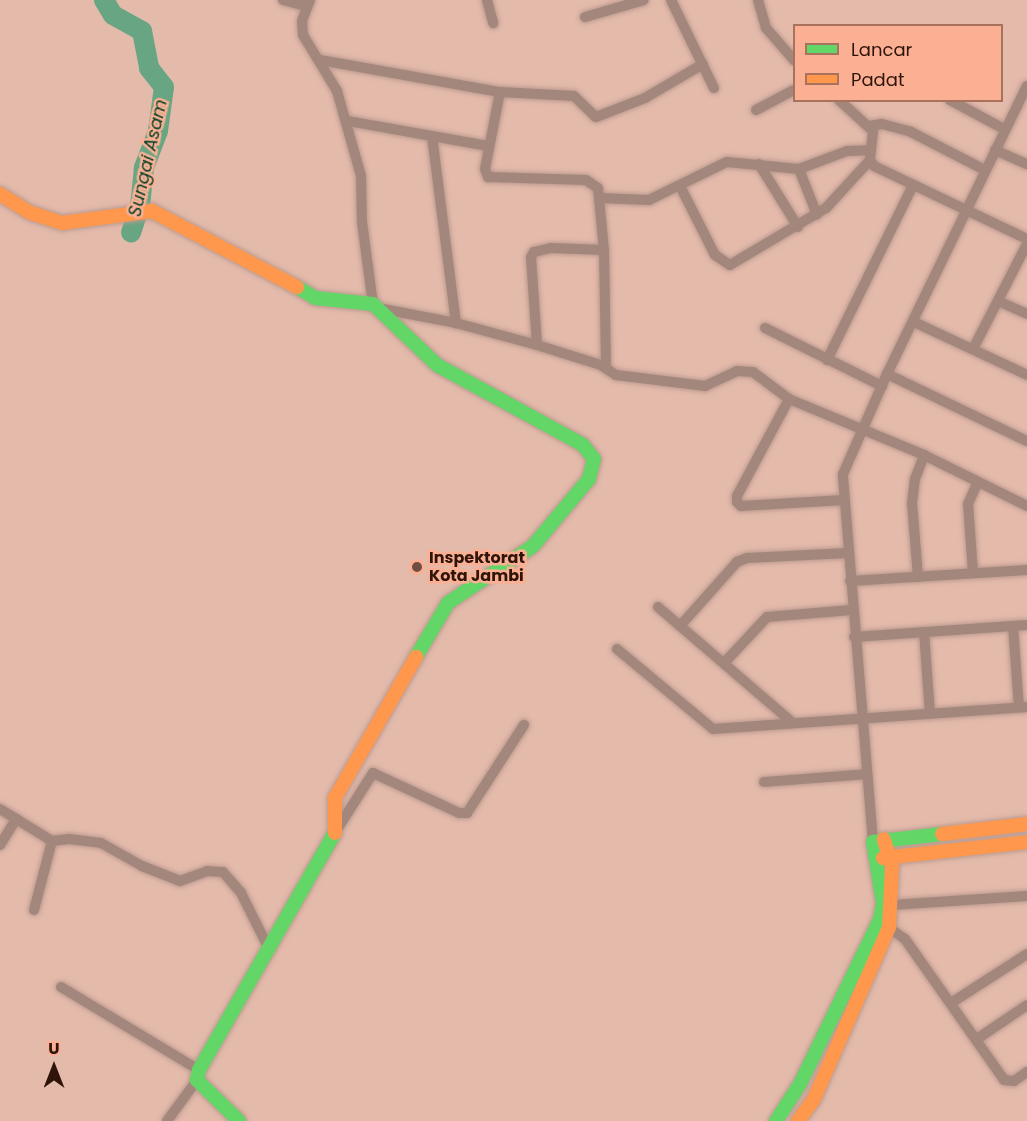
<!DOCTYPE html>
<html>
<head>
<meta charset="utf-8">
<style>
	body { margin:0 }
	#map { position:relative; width:1027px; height:1121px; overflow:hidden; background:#e4baab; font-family:Poppins,sans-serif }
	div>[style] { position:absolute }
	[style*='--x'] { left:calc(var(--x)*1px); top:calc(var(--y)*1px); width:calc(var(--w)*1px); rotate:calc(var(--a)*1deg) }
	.river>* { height:20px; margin:-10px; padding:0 10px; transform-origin:10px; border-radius:10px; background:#68a582 }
	.roads { filter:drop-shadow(0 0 2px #bb9b8f) drop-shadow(0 0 2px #bb9b8f) }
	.street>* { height:10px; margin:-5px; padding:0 5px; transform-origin:5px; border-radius:5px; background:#a4877c }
	.fast>* { height:14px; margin:-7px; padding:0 7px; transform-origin:7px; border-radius:7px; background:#63d668 }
	.slow>* { height:14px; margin:-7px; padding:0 7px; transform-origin:7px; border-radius:7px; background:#ff974d }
	.dots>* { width:16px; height:16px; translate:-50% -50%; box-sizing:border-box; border:3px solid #fbb094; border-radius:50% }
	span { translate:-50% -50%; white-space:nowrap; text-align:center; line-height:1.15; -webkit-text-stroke:5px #fbb094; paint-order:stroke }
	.poi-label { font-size:16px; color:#2f1409; font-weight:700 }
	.left { translate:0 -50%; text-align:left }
	.water-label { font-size:18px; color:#013f28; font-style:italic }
	.legend { position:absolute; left:793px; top:24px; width:210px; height:78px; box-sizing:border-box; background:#fbb094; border:2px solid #a9725c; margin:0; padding:8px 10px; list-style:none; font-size:18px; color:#2f1409 }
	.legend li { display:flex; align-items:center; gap:12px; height:30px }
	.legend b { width:30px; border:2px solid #a9725c }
	.north { position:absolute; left:24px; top:1037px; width:60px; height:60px; -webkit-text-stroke:4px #fbb094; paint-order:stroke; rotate:0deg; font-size:16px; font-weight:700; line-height:24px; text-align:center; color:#2f1409 }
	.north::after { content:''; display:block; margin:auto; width:21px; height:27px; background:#2f1409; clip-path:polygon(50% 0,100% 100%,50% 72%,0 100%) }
</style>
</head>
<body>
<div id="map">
	<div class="river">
		<div style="--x:104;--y:0;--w:17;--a:59"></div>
		<div style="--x:113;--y:15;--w:33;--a:29"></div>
		<div style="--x:142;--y:31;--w:38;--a:79"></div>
		<div style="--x:149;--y:68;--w:24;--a:52"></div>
		<div style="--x:164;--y:87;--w:44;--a:97.8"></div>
		<div style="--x:158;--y:131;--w:40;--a:111"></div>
		<div style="--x:144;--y:168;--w:37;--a:96"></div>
		<div style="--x:140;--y:205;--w:29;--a:108"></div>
	</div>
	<div class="roads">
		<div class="street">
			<div style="--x:283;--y:0;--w:23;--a:15"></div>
			<div style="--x:310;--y:0;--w:22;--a:111"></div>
			<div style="--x:302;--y:21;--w:14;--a:86"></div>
			<div style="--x:303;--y:35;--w:66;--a:58.7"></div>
			<div style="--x:337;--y:91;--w:88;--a:74.2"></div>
			<div style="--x:361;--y:176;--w:46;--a:88.8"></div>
			<div style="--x:362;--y:222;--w:83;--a:82.4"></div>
			<div style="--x:487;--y:0;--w:24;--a:75"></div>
			<div style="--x:671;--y:0;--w:98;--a:64"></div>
			<div style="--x:758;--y:0;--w:29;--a:74"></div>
			<div style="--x:766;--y:28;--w:43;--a:48.8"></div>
			<div style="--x:585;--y:17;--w:61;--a:-16.1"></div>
			<div style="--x:320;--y:60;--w:183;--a:10.1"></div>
			<div style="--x:500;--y:92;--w:74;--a:3.1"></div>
			<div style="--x:574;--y:96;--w:30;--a:44"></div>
			<div style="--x:596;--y:117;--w:53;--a:-21.2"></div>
			<div style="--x:645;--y:98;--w:67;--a:-30.4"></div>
			<div style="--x:500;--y:92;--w:78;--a:101"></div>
			<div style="--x:485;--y:169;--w:9;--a:69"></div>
			<div style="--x:488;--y:177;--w:98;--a:1.8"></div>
			<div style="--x:586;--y:180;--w:14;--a:34"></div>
			<div style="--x:598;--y:188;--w:62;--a:84.5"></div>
			<div style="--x:604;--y:250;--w:118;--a:89"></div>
			<div style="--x:839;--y:100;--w:46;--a:42.4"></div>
			<div style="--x:873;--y:131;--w:29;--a:96"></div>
			<div style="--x:870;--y:160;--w:7;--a:56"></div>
			<div style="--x:874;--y:166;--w:170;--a:25.5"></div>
			<div style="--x:950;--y:100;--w:61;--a:28.2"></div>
			<div style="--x:756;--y:110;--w:43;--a:-27.8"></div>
			<div style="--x:348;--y:121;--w:143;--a:10.1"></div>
			<div style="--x:869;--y:126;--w:13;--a:-9"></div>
			<div style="--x:882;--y:124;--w:30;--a:15"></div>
			<div style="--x:911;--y:132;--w:83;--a:27.2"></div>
			<div style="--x:432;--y:136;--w:189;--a:82.7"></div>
			<div style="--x:995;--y:150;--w:35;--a:24"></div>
			<div style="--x:759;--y:164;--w:74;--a:58.2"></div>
			<div style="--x:799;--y:169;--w:49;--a:68.6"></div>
			<div style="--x:680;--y:186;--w:77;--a:63.1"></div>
			<div style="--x:715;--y:255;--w:18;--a:34"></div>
			<div style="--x:730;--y:265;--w:112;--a:-30.7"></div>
			<div style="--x:826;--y:208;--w:65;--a:-47.5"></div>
			<div style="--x:599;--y:198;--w:50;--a:2.3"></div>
			<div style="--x:649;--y:200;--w:87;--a:-26"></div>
			<div style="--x:727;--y:162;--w:72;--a:5.6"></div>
			<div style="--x:799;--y:169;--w:51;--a:-20.6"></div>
			<div style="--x:847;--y:151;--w:23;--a:-2"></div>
			<div style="--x:998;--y:301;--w:32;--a:24"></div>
			<div style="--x:378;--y:308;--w:79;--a:10.9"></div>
			<div style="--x:456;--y:323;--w:84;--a:15.2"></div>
			<div style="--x:537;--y:345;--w:67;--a:17.4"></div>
			<div style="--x:601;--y:365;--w:18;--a:34"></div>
			<div style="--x:616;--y:375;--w:90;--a:7"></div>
			<div style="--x:705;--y:386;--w:35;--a:-25"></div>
			<div style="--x:737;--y:371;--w:16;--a:4"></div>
			<div style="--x:753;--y:372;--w:45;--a:36.9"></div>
			<div style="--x:789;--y:399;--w:146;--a:22.5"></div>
			<div style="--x:924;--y:455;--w:115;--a:26.3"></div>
			<div style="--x:914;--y:322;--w:125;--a:25.1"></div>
			<div style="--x:765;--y:328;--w:131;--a:26.4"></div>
			<div style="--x:537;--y:345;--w:88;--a:-93.9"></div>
			<div style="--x:531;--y:257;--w:6;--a:-59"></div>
			<div style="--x:534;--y:252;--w:17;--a:-13"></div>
			<div style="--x:551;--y:248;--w:53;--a:2.2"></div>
			<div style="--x:973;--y:349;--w:118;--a:-62.8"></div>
			<div style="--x:827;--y:360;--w:195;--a:-63.8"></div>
			<div style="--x:887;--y:374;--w:155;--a:25.6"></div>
			<div style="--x:789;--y:399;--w:110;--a:118.2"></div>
			<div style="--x:737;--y:496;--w:6;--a:90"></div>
			<div style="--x:737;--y:502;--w:6;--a:45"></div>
			<div style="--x:741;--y:506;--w:103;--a:-3.3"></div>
			<div style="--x:973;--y:573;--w:69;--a:-94.1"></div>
			<div style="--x:968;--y:504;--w:24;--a:-66"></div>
			<div style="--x:918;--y:577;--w:74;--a:-94.6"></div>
			<div style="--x:912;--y:503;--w:24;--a:-83"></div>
			<div style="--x:915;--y:479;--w:26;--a:-69"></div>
			<div style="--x:850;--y:581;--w:177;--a:-3.6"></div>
			<div style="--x:658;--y:607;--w:178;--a:40.7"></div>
			<div style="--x:680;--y:626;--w:86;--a:-48.3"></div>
			<div style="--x:737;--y:562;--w:11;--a:-22"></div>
			<div style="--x:747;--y:558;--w:101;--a:-2.8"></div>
			<div style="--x:1013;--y:626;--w:81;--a:85.8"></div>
			<div style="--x:924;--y:632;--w:82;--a:85.8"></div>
			<div style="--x:854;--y:637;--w:173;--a:-4"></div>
			<div style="--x:617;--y:649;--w:125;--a:39.8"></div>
			<div style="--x:713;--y:729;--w:315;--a:-4"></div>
			<div style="--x:724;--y:663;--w:63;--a:-46.9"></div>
			<div style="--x:767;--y:617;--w:85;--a:-4.7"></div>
			<div style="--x:764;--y:782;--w:103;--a:-4.4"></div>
			<div style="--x:0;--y:809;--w:61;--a:31.6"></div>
			<div style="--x:52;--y:841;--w:17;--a:-7"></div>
			<div style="--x:69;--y:839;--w:32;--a:7"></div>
			<div style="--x:101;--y:843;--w:47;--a:29.3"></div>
			<div style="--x:142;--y:866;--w:41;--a:21.5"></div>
			<div style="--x:180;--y:881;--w:29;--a:-20"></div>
			<div style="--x:207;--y:871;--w:16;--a:4"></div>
			<div style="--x:223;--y:872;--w:28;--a:49"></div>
			<div style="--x:241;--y:893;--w:60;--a:63.4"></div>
			<div style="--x:336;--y:831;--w:69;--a:-57.5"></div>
			<div style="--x:373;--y:773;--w:95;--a:24.9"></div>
			<div style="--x:459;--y:813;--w:8;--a:0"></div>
			<div style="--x:467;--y:813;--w:105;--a:-57.1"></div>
			<div style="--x:873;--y:842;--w:369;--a:-94.7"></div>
			<div style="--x:843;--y:474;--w:109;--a:-66.3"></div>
			<div style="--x:887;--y:374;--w:320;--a:-64.1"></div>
			<div style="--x:0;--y:845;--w:31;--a:-58"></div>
			<div style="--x:892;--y:905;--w:135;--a:-3.8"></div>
			<div style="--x:34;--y:910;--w:71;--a:-75.4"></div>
			<div style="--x:884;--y:924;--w:26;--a:36"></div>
			<div style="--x:905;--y:939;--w:172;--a:54.9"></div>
			<div style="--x:1004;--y:1080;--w:10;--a:6"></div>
			<div style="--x:1014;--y:1081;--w:16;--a:-35"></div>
			<div style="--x:61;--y:987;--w:161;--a:31"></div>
			<div style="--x:951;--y:1003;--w:90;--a:-32.8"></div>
			<div style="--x:977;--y:1039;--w:60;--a:-34.2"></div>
			<div style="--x:167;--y:1121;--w:51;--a:-53.8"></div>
		</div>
		<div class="fast">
			<div style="--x:297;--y:287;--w:21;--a:31"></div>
			<div style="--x:315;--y:298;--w:58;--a:5.9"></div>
			<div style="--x:373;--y:304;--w:88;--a:43.6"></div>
			<div style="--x:437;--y:365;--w:166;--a:28.7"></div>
			<div style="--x:583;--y:445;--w:18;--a:52"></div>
			<div style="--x:594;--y:459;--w:21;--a:104"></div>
			<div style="--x:589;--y:479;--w:87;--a:129.9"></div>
			<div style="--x:533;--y:546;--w:102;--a:146.2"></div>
			<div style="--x:448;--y:603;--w:63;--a:120.7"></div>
			<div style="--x:239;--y:1121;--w:59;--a:-135.7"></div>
			<div style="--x:197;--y:1080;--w:10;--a:-79"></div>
			<div style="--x:199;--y:1070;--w:273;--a:-60.2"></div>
			<div style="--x:776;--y:1121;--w:44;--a:-57"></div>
			<div style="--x:800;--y:1084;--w:183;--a:-64.1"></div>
			<div style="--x:880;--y:919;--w:16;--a:-79"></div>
			<div style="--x:883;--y:903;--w:62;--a:-99.3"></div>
			<div style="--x:873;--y:842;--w:69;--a:-6.6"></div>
		</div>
		<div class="slow">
			<div style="--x:0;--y:194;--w:36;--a:32"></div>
			<div style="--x:31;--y:213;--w:33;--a:18"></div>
			<div style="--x:62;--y:223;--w:91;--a:-7.6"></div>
			<div style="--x:152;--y:211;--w:164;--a:27.7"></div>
			<div style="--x:335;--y:833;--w:35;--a:-90"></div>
			<div style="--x:335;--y:798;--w:163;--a:-60.1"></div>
			<div style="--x:942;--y:834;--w:86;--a:-6.7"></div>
			<div style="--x:883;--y:858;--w:145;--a:-6.3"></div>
			<div style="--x:798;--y:1121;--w:27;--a:-54"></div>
			<div style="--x:814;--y:1099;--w:188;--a:-66.4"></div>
			<div style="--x:889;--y:927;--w:61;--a:-87.2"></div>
			<div style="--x:892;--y:866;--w:28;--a:-107"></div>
		</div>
	</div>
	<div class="dots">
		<div style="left:417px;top:567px;background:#6e4e42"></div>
	</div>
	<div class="poi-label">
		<span class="left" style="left:429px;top:567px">Inspektorat<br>Kota Jambi</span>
	</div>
	<div class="water-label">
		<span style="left:148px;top:158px;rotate:-77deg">Sungai Asam</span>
	</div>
	<ul class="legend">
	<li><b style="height:8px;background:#63d668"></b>Lancar</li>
	<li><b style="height:8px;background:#ff974d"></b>Padat</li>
	</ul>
	<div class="north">U</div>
</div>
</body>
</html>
